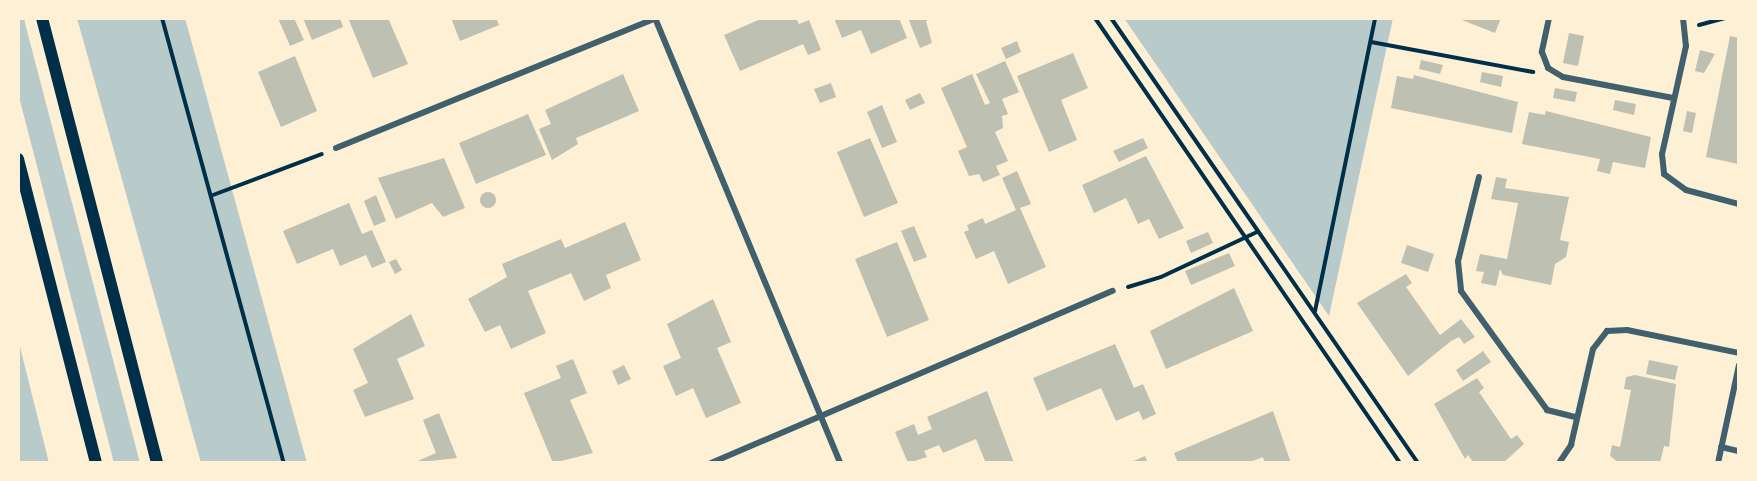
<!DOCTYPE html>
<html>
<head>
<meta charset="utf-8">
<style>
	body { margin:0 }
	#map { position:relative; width:1757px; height:481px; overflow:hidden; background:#fdf0d5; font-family:"DM Sans",sans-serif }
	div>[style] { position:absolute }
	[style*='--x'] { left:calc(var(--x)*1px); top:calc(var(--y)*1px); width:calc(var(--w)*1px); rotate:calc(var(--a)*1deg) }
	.green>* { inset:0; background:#b9caca }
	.building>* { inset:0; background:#bec0b2 }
	.round { border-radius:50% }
	.path>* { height:4px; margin:-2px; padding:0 2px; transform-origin:2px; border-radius:2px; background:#003049 }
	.minor>* { height:6px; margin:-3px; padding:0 3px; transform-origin:3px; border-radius:3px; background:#3f606c }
	.secondary>* { height:12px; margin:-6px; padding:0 6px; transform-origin:6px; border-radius:6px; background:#003049 }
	span { translate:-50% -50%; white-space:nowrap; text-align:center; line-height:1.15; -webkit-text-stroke:6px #fdf0d5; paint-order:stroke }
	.frame { position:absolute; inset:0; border:20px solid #fdf0d5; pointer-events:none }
</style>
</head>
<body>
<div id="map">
	<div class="green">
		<div style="clip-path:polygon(18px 18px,24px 18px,26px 27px,140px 463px,114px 463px,18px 93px)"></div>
		<div style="clip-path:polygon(77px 18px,185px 18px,307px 463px,201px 463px)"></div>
		<div style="clip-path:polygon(1124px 18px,1393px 18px,1329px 316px)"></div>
		<div style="clip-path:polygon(18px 339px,49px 463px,18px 463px)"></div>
	</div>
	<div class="building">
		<div style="clip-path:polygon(278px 18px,294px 18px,304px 40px,290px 46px)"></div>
		<div style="clip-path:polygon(303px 18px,340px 18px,343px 27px,312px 40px)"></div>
		<div style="clip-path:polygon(348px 18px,388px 18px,408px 64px,373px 78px)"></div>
		<div style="clip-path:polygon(451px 18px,496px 18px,499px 25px,460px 41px)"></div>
		<div style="clip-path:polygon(763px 18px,796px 18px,799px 24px,809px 20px,821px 50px,808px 55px,803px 44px,740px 71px,724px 35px)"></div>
		<div style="clip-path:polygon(834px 18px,899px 18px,907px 38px,871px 54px,861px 30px,842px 38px)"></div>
		<div style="clip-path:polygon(908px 18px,933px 18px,926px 21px,932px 43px,920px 48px)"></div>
		<div style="clip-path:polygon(1457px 18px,1501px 18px,1495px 33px)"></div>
		<div style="clip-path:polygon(1569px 33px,1584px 36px,1578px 66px,1563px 63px)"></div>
		<div style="clip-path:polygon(1730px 36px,1739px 38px,1738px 164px,1706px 157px)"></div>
		<div style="clip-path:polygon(1017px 41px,1021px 52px,1006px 59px,1001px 48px)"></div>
		<div style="clip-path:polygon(1700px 50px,1715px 54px,1704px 73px,1695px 71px)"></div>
		<div style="clip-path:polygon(1073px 53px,1088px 88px,1061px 100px,1077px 140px,1049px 152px,1017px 76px)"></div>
		<div style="clip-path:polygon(295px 56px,317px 111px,281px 127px,258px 72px)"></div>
		<div style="clip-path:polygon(1421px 60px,1443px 65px,1440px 74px,1419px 69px)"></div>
		<div style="clip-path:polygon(1005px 61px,1019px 92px,1002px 99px,1008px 114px,1002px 116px,1003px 128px,995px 132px,1008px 161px,996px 166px,1000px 175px,983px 182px,979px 174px,969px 176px,958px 151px,967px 147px,941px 88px,972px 74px,985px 105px,990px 103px,976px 74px)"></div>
		<div style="clip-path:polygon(1482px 72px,1503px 76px,1501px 87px,1480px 82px)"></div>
		<div style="clip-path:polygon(623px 74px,639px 111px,576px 138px,578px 144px,552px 160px,539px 129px,551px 124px,545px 110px)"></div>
		<div style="clip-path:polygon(1414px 75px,1518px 102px,1512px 133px,1391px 108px,1397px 76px,1413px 79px)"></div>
		<div style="clip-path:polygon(831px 83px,836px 97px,820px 103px,814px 89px)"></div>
		<div style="clip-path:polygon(1555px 88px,1577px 92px,1575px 102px,1553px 98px)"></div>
		<div style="clip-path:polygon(920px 93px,925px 103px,910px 110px,905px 100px)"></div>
		<div style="clip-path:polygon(1615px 100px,1636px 104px,1634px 115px,1613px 110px)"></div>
		<div style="clip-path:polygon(882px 105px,897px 142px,882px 148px,867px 112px)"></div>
		<div style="clip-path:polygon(1546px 111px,1651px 137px,1645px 168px,1613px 162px,1610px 174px,1597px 171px,1600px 159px,1522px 144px,1529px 112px,1545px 115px)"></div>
		<div style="clip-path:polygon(1687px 111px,1696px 113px,1692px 133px,1683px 131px)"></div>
		<div style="clip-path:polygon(528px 114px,546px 155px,476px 184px,459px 143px)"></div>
		<div style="clip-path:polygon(870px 138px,898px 203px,864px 217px,837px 152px)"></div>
		<div style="clip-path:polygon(1143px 138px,1148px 148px,1119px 162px,1113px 151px)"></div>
		<div style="clip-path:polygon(1146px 156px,1184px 228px,1159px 239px,1149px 219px,1138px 224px,1126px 198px,1094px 213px,1082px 185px)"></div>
		<div style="clip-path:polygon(444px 158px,465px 208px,443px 217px,432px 203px,396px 219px,378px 178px)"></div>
		<div style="clip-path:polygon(1017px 171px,1031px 204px,1020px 208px,1046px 267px,1008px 284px,994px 251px,976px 259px,964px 232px,969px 230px,967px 225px,983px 218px,985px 224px,1016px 210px,1002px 178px)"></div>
		<div style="clip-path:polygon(1496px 177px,1507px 179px,1505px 188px,1569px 197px,1560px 240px,1569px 242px,1566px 257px,1555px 264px,1551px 285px,1503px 275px,1500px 269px,1496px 286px,1481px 283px,1484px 272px,1476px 271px,1480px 254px,1507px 259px,1518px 203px,1491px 199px)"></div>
		<div class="round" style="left:480px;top:192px;width:16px;height:16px"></div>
		<div style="clip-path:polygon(376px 195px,386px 221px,374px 226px,364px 201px)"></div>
		<div style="clip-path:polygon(349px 203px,362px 234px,372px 230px,386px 262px,372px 268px,366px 255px,340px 266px,333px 249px,297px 264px,283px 231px)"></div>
		<div style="clip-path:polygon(625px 222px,641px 260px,606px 275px,611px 288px,584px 301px,571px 273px,528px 291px,546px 333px,511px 349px,500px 325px,485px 332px,468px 299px,507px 277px,502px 264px,561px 239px,565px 248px)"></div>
		<div style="clip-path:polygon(914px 226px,927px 257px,914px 262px,901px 231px)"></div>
		<div style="clip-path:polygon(1208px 232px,1213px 243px,1191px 253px,1186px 241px)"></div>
		<div style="clip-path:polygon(897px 242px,929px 320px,887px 337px,855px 259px)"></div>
		<div style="clip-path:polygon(1407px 245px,1434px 254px,1428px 272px,1401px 263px)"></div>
		<div style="clip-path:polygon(1229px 253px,1235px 266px,1191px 285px,1185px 271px)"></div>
		<div style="clip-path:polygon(396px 259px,402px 270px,395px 274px,389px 262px)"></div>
		<div style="clip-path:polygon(1406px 274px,1412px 283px,1406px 287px,1440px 335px,1461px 319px,1475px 337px,1464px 344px,1459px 337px,1451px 341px,1408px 376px,1357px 303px)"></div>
		<div style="clip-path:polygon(1234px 288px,1253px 331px,1166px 369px,1150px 331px)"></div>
		<div style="clip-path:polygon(713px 299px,731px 342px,717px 348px,741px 403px,706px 418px,693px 388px,676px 396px,663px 366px,681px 358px,667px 324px)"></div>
		<div style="clip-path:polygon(411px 314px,425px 346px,397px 359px,414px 399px,365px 417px,353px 390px,368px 383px,353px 349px)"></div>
		<div style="clip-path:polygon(1115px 344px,1134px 388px,1143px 384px,1156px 414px,1143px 420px,1139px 411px,1116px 421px,1101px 388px,1047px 411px,1033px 378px)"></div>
		<div style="clip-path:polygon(1483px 351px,1491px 362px,1463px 381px,1456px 370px)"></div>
		<div style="clip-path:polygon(573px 359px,587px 393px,570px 400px,593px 453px,553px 463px,524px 393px,561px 378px,556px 366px)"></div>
		<div style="clip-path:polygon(1649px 360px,1678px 366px,1675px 380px,1646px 374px)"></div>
		<div style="clip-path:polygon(624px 365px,631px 379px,618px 385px,612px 371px)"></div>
		<div style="clip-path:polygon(1635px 375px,1676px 384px,1669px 447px,1664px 446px,1660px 463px,1619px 463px,1610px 456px,1612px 445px,1620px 447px,1631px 390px,1624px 389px,1626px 377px)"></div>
		<div style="clip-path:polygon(1477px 378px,1484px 388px,1479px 392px,1511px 439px,1517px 435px,1524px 444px,1503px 463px,1474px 463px,1468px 455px,1465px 459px,1434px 404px)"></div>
		<div style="clip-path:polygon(987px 391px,1014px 463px,985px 461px,976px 439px,943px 453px,939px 445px,924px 451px,927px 457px,908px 463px,895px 432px,914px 424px,918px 435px,932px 429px,927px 417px)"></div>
		<div style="clip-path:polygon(1273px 411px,1291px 463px,1265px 463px,1263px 457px,1247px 463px,1178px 463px,1174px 453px)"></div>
		<div style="clip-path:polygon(439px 413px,457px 458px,413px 463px,436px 453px,423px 420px)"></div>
		<div style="clip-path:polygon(1145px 456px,1148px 463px,1129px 463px)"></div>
	</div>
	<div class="path">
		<div style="--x:162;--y:18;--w:461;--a:74.7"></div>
		<div style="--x:1095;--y:18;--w:539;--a:55.57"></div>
		<div style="--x:1111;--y:18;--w:541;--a:55.4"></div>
		<div style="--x:1699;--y:25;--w:27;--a:-15"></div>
		<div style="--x:1371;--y:42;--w:165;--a:10.5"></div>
		<div style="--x:213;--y:195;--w:116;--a:-20.6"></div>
		<div style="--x:1128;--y:287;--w:34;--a:-17"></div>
		<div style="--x:1161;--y:277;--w:106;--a:-25.1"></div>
		<div style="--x:1315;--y:311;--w:299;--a:-78.4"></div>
	</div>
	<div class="minor">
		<div style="--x:655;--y:18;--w:482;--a:67.4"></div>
		<div style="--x:1549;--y:18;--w:35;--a:102"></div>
		<div style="--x:1542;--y:52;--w:17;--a:69"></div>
		<div style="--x:1548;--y:68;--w:17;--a:31"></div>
		<div style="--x:1563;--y:77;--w:112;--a:10.8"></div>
		<div style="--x:1683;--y:18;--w:28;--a:84"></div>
		<div style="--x:1686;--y:46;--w:111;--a:102.5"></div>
		<div style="--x:1662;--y:154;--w:20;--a:84"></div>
		<div style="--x:1664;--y:174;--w:27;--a:36"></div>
		<div style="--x:1686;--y:190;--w:55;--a:14.8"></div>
		<div style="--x:336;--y:148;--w:345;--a:-22.1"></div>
		<div style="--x:1479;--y:177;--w:87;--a:104"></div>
		<div style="--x:1458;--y:261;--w:30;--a:84"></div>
		<div style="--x:1461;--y:291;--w:147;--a:54.1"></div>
		<div style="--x:1547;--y:410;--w:30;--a:14"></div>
		<div style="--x:1721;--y:447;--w:18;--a:13"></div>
		<div style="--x:711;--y:463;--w:437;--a:-23.2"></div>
		<div style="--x:1559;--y:463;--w:22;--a:-56"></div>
		<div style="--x:1571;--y:445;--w:98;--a:-77.1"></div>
		<div style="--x:1593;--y:349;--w:23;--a:-52"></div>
		<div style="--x:1607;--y:331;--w:20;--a:-3"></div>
		<div style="--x:1627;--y:330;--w:114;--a:11.6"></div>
		<div style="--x:1718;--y:463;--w:100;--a:-77.9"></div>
	</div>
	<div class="secondary">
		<div style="--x:42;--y:18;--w:460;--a:75.5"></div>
		<div style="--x:18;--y:159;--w:314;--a:75.6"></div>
	</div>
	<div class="frame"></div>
</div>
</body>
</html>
